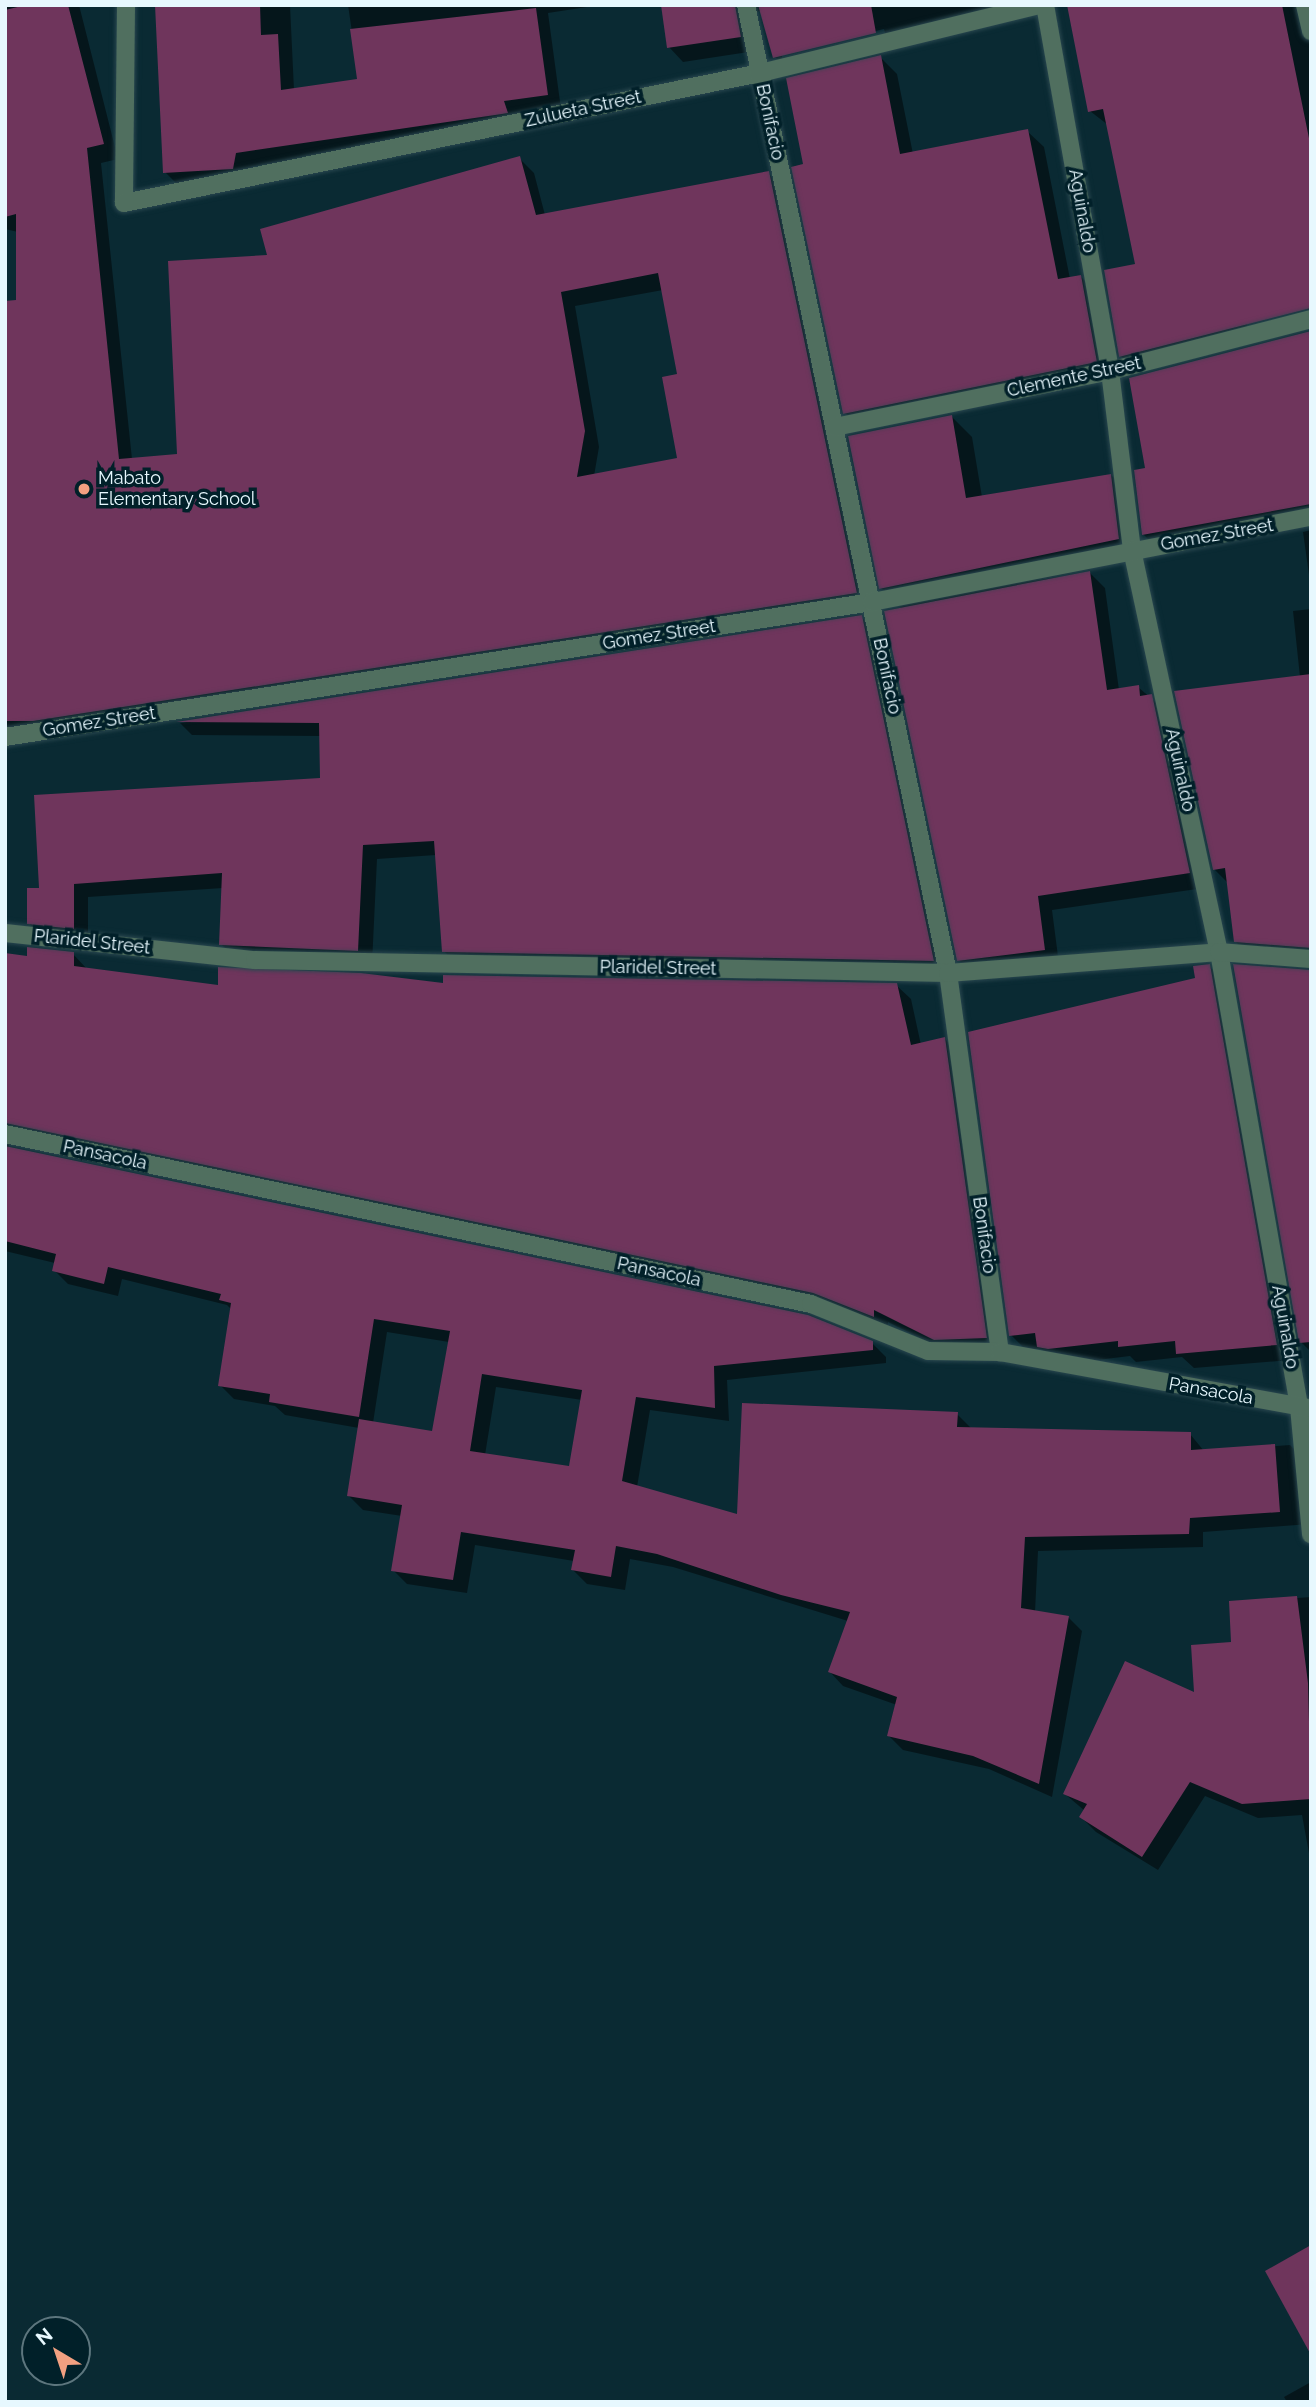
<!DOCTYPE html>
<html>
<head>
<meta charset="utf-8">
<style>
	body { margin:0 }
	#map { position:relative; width:1316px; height:2407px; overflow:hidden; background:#0a2a33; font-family:Raleway,sans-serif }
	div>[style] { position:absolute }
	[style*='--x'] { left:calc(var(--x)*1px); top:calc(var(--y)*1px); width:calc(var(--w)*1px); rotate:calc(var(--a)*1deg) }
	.shadow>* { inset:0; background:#0007 }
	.building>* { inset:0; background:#6f355c }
	.roads { filter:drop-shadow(0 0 2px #29474f) drop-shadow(0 0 2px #29474f) }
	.minor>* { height:18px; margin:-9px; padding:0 9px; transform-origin:9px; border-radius:9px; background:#506f5f }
	.dots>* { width:19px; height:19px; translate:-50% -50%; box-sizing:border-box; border:4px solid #012029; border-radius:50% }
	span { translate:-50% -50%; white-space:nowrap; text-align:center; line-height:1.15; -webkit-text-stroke:7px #012029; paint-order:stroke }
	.street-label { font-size:18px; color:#e7f8fe }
	.poi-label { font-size:18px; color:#e7f8fe }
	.left { translate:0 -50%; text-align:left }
	.frame { position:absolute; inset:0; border:7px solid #e7f8fe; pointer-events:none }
	.north { position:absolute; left:21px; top:2316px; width:70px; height:70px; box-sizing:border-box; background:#012029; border:2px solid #5d767e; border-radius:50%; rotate:321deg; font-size:19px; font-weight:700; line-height:28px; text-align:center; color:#e7f8fe }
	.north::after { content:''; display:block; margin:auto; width:24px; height:32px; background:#f2a081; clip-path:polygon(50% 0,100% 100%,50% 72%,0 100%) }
</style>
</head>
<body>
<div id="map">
	<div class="shadow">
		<div style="clip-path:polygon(evenodd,5px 5px,79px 5px,118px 159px,101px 163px,132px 459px,179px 456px,269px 257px,519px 158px,534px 173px,545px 215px,768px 173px,783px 188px,871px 607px,5px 735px,5px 303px,18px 302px,18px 232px,5px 229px,5px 5px,663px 290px,680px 375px,679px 459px,594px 476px,599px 447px,575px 306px,663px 290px)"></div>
		<div style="clip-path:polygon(157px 5px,290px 5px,294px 90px,359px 80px,348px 5px,600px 5px,548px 13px,561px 109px,521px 127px,251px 167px,248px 183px,180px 187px,165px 172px)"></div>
		<div style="clip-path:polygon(evenodd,663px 5px,1040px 5px,790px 72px,775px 57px,761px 10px,749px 17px,755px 51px,683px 62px,669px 47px,663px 5px,884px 29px,885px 33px,782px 58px,782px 54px,884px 29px)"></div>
		<div style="clip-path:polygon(1069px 5px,1311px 5px,1311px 306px,1246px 320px,1250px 341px,1135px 371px,1121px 356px,1137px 265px,1108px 125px,1090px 111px)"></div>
		<div style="clip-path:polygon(880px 57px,897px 74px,913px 154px,1027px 131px,1044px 147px,1070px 279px,1081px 277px,1098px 293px,1113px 378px,861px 430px,845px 413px,805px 166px)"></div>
		<div style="clip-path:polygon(1311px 359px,1311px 521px,1158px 549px,1143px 534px,1147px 469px)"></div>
		<div style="clip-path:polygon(952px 417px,972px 437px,982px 497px,1111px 475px,1131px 495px,1138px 559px,1031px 581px,1090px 573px,1105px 588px,1119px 690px,1138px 687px,1166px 711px,1204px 888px,1052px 910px,1059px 964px,974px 975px,959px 960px,902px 609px,881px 588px)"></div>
		<div style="clip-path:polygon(1311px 530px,1311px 589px,1303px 532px)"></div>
		<div style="clip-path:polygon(1311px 609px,1311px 961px,1250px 956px,1235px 941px,1228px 883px,1214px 869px,1300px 677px,1293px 611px)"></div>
		<div style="clip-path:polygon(861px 617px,875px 631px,947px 975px,458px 966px,444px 951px,436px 855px,377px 859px,372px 964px,235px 958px,221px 944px,223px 888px,88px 897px,88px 942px,43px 938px,29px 923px,41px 889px,322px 779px,321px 736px,192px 735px,180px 723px)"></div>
		<div style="clip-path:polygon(evenodd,73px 954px,87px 969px,219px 987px,896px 985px,911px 999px,921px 1045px,945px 1039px,959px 1053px,1000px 1351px,950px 1353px,888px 1322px,887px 1330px,829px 1306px,11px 1140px,8px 1148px,872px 1343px,886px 1357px,886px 1363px,727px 1380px,729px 1421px,650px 1410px,637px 1487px,739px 1517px,957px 1414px,971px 1428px,1190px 1434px,1204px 1451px,1290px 1445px,1304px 1459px,1310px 1524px,1203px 1532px,1203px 1547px,1038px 1551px,1035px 1612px,1068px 1617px,1082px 1631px,1052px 1797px,989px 1769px,903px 1750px,889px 1736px,897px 1705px,843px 1686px,830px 1672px,848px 1621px,673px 1567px,630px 1559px,625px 1590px,587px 1584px,573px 1570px,574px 1561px,475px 1545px,467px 1593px,407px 1584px,393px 1570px,402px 1516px,363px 1510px,349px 1496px,359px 1428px,285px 1415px,275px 1406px,234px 1399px,220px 1385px,232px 1310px,227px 1305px,122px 1279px,118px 1296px,68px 1284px,54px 1270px,55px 1263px,5px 1251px,5px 955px,29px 958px,73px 954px,387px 1332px,449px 1342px,434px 1433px,373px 1423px,387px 1332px,73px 954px,496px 1387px,582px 1400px,571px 1468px,485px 1455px,496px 1387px)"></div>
		<div style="clip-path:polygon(1209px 966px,1225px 982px,1291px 1360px,1194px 1368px,1182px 1357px,1136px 1362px,1130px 1356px,1065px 1364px,1054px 1362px,1041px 1349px,1026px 1350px,1011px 1335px,1197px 980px)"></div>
		<div style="clip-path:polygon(1311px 972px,1311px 1352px,1301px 1342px)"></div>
		<div style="clip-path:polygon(1311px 1597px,1311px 1864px,1302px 1815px,1258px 1818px,1205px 1796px,1158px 1870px,1096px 1832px,1081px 1817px,1085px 1811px,1065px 1794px,1196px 1694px,1233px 1643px,1231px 1603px)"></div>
		<div style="clip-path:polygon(1311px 2382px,1311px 2402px,1287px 2402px,1284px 2397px)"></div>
	</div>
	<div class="building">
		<div style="clip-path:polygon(evenodd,26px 5px,68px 5px,104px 144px,87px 148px,119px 459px,177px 454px,168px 261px,267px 255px,260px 229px,520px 156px,536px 215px,769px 171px,857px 593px,33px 721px,5px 721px,5px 301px,16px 300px,16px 214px,5px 217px,5px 10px,26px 5px,658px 273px,677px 374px,662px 377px,677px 458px,577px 477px,585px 431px,561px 292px,658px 273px)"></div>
		<div style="clip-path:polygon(155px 5px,260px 5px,261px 35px,278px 34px,281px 90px,357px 79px,350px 29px,536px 8px,548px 95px,504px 101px,508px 113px,502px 114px,236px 153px,233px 169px,163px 173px)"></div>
		<div style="clip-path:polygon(661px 5px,735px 5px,741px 37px,667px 48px)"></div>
		<div style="clip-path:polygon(758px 5px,871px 5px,876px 33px,773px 58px)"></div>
		<div style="clip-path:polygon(1067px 5px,1282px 5px,1311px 148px,1311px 308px,1119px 357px,1104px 270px,1135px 264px,1103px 109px,1088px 112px)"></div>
		<div style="clip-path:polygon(881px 55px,900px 154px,1028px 129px,1058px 279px,1081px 275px,1097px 362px,843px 414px,791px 167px,803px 164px,786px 78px)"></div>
		<div style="clip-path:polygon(1311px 331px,1311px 504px,1142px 535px,1134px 470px,1145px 468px,1129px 378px)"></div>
		<div style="clip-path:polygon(952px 415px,966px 498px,1111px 474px,1119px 539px,879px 589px,848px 436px)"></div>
		<div style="clip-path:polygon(1090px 571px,1107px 690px,1139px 685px,1140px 696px,1152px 694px,1190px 873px,1038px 896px,1045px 950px,957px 961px,884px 611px)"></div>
		<div style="clip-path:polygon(862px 615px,934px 961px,442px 952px,434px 841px,363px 845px,358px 951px,219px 945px,222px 873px,74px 884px,74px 929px,27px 924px,27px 888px,39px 888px,34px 795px,320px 778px,319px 723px,176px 722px)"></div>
		<div style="clip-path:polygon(1311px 674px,1311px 948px,1234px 942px,1225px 868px,1213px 870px,1174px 691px)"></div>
		<div style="clip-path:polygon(27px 947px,74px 952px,74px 966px,218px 985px,218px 967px,361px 973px,443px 983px,443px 975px,897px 983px,911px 1045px,945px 1037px,987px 1338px,934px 1340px,874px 1310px,874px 1317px,813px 1293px,5px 1123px,5px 953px,27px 956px)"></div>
		<div style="clip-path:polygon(1210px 964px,1277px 1345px,1176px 1354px,1175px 1341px,1118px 1347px,1118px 1341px,1048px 1349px,1037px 1347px,1035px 1333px,1009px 1336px,968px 1032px,1195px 978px,1193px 966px)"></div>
		<div style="clip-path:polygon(1233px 964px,1311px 970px,1311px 1342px,1299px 1343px)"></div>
		<div style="clip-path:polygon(evenodd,5px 1146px,808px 1315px,873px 1341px,873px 1350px,714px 1366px,715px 1408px,636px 1397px,622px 1481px,737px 1514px,742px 1403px,958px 1412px,957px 1427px,1191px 1432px,1191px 1450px,1275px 1444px,1280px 1512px,1190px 1518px,1189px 1534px,1025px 1537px,1021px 1608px,1069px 1616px,1039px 1784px,973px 1756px,887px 1736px,897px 1697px,828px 1672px,850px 1612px,781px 1595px,657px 1554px,616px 1546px,611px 1577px,571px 1570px,575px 1550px,461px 1532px,453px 1580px,391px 1571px,402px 1505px,347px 1496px,359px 1419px,432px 1431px,450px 1331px,374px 1319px,359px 1417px,269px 1402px,270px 1394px,218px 1386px,231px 1303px,219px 1300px,221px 1294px,108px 1267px,104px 1284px,52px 1271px,56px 1254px,5px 1241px,5px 1146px,482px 1374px,582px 1390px,569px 1466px,470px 1451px,482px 1374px)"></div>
		<div style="clip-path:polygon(1297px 1596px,1308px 1683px,1311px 1799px,1242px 1804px,1190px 1782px,1142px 1857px,1079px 1817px,1087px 1804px,1063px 1794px,1125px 1661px,1194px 1692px,1191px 1645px,1231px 1642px,1229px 1601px)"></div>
		<div style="clip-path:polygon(1311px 2245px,1311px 2355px,1265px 2271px)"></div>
	</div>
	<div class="roads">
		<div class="minor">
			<div style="--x:126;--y:5;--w:198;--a:90.6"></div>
			<div style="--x:124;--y:203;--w:649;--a:-11.55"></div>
			<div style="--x:760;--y:73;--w:288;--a:-13.7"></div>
			<div style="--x:746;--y:5;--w:989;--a:78.21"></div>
			<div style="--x:948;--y:973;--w:383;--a:82.2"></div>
			<div style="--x:1045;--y:5;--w:372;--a:79.9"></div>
			<div style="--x:1110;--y:371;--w:180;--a:83"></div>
			<div style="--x:1132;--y:550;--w:411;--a:77.8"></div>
			<div style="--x:1219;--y:952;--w:462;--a:80"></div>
			<div style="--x:1299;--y:1407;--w:128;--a:84.6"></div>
			<div style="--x:1305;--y:5;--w:27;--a:77"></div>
			<div style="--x:835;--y:427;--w:281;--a:-11.5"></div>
			<div style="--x:1110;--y:371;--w:208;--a:-14.5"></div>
			<div style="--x:5;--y:737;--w:877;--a:-8.85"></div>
			<div style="--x:872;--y:602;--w:447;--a:-11"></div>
			<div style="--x:5;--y:933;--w:251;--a:6.2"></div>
			<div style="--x:255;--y:960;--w:693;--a:1.07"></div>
			<div style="--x:948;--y:973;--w:272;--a:-4.4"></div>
			<div style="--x:1219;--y:952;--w:92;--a:4.4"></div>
			<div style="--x:5;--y:1134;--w:824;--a:11.91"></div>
			<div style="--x:811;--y:1304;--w:126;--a:21.9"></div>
			<div style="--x:928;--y:1351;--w:72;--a:0.8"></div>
			<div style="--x:1000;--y:1352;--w:312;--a:10.3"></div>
		</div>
	</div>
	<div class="dots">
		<div style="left:84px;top:489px;background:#f2a081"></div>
	</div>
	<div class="street-label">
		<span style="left:583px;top:109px;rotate:-12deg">Zulueta Street</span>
		<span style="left:770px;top:122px;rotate:78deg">Bonifacio</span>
		<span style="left:1082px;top:211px;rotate:80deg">Aguinaldo</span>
		<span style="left:1074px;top:377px;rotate:-12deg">Clemente Street</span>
		<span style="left:1217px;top:535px;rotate:-10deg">Gomez Street</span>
		<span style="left:659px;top:635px;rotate:-9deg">Gomez Street</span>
		<span style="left:887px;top:676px;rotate:78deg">Bonifacio</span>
		<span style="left:99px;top:722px;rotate:-9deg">Gomez Street</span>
		<span style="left:1180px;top:770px;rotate:78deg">Aguinaldo</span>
		<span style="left:92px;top:942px;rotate:6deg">Plaridel Street</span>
		<span style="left:658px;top:968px;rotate:1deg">Plaridel Street</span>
		<span style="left:105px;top:1155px;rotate:12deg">Pansacola</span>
		<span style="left:984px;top:1235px;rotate:82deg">Bonifacio</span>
		<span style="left:659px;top:1272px;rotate:12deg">Pansacola</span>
		<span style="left:1285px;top:1327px;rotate:80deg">Aguinaldo</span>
		<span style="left:1211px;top:1391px;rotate:10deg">Pansacola</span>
	</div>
	<div class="poi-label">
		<span class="left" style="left:98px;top:489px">Mabato<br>Elementary School</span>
	</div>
	<div class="frame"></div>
	<div class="north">N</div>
</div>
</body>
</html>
